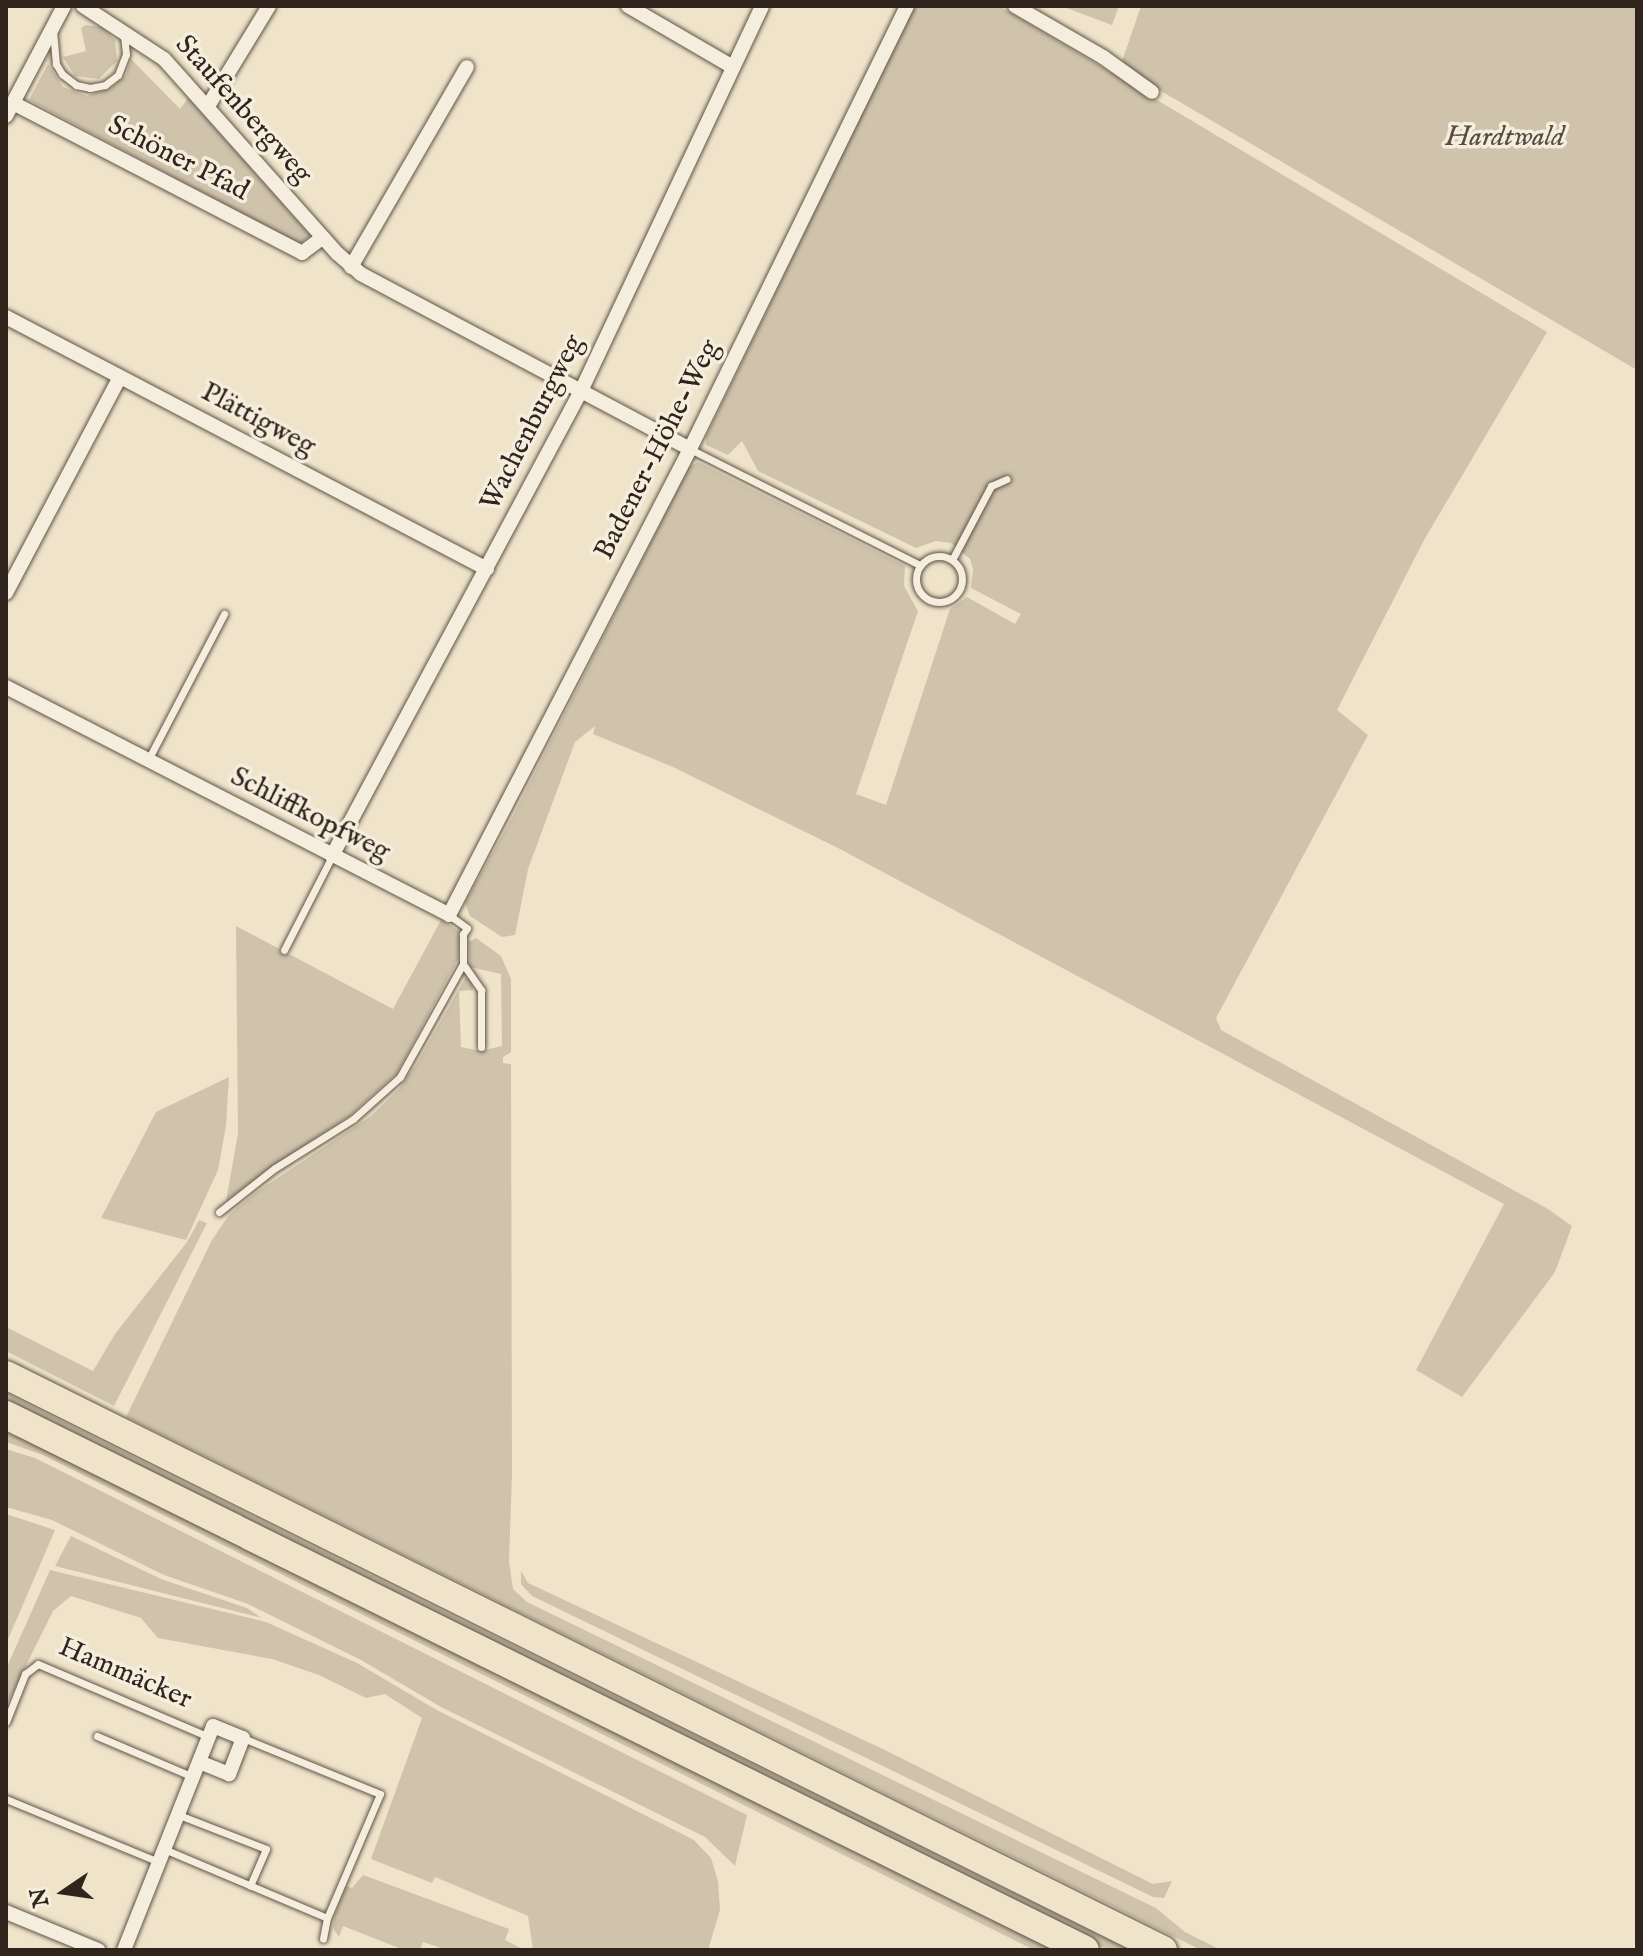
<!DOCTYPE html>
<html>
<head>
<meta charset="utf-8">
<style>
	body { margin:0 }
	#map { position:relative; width:1643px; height:1956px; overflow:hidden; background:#efe4ca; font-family:"IM FELL English",serif }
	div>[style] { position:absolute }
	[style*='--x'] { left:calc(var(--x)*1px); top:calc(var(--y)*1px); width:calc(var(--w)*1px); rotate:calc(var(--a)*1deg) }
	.green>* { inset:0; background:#cfc3ac }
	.roads { filter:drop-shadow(0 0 2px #605448) drop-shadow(0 0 2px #605448) }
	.lane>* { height:7px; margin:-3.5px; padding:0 3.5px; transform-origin:3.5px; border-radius:3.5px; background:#f5eddd }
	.lane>.ring { margin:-3.5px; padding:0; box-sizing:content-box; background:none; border:7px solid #f5eddd; border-radius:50% }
	.street>* { height:14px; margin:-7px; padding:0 7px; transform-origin:7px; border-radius:7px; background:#f5eddd }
	.highway>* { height:28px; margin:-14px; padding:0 14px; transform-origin:14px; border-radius:14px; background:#efe4ca }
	span { translate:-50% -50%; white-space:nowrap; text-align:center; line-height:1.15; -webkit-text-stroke:7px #f5eddd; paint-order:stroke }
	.street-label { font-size:28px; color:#30241c }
	.park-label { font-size:28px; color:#584c40; font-style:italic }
	.frame { position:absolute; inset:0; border:8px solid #30241c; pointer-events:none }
	.north { position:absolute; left:24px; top:1852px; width:80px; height:80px; -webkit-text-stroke:6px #f5eddd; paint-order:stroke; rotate:257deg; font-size:22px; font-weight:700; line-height:32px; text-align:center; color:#30241c }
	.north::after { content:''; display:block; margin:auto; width:28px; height:36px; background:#30241c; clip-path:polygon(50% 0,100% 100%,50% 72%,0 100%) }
</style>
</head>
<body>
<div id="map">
	<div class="green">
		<div style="clip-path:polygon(914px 6px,999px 6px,1547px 332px,1424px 540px,1337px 710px,1368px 735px,1216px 1018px,1221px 1030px,1548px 1209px,1572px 1226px,1555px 1272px,1462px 1397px,1416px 1370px,1504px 1204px,838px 848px,673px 767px,593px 734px,595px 726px,575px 742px,528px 869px,515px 935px,502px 937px,470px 916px,465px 903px,513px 816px,689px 467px,698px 462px,905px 566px,904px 586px,918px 611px,856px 794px,886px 805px,950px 609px,967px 597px,1015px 624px,1021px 614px,971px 588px,973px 569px,970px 559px,951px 543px,936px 541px,916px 548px,758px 471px,742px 441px,728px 455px,706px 445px,706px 437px)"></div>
		<div style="clip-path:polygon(1061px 6px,1119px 6px,1112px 25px)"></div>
		<div style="clip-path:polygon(1141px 6px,1637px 6px,1637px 370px,1120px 67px)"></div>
		<div style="clip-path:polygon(85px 25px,102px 27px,115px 40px,117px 61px,99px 79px,75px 76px,63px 57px,86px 51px,81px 28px)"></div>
		<div style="clip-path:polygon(131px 59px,180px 109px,188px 98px,310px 235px,300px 244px,29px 100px,48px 64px,63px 87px,87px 96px,111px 88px,126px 75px)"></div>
		<div style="clip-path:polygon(441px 920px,459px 931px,458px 959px,397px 1073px,348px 1117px,274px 1165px,226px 1201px,238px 1133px,236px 926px,393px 1009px)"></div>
		<div style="clip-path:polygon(476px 938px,501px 956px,511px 979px,511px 1052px,503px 1057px,503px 1063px,511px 1064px,512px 1475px,509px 1561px,513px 1589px,527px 1602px,1156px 1908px,1185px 1932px,1221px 1950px,1201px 1950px,126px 1417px,212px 1240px,229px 1215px,255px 1193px,371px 1116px,398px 1090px,416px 1065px,466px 977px,472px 982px,473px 990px,459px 991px,461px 1047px,481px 1051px,502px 1046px,501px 974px,470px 967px,469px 942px)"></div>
		<div style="clip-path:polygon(229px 1077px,226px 1126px,218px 1170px,186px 1240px,101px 1218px,156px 1112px)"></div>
		<div style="clip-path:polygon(199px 1220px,207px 1223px,114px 1406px,6px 1351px,6px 1327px,93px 1371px,115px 1334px,187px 1242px)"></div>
		<div style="clip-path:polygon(6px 1393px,371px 1575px,1130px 1950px,1109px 1950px,945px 1869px,133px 1466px,6px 1401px)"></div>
		<div style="clip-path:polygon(6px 1433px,21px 1438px,1060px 1950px,1034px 1950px,43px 1455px,6px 1442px)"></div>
		<div style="clip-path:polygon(6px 1449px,35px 1458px,747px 1815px,735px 1866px,705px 1837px,441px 1707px,361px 1660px,248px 1604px,164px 1575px,52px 1520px,6px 1507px)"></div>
		<div style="clip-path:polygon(6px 1514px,55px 1530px,6px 1644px)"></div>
		<div style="clip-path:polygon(71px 1536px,161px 1579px,247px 1608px,262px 1618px,55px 1566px)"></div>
		<div style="clip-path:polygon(50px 1570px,266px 1622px,357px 1663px,435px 1709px,694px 1840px,711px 1858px,718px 1881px,720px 1910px,708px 1950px,533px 1950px,528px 1916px,435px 1877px,432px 1883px,371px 1859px,422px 1718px,385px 1694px,366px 1698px,319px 1675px,272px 1659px,158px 1638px,141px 1618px,71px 1596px,53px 1611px,6px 1706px,6px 1669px)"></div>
		<div style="clip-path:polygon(521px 1571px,528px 1583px,885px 1750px,1153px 1884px,1172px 1881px,1164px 1898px,1153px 1897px,532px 1596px,521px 1584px)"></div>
		<div style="clip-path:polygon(363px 1875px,509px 1929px,505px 1940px,524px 1950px,447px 1950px,423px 1942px,420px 1950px,404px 1950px,343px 1926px,339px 1937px,333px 1928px,335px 1915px,346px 1886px,352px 1888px)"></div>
	</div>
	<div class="roads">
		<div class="lane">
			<div style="--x:53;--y:30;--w:34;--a:85"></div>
			<div style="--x:56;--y:64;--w:12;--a:59"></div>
			<div style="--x:62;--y:74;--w:18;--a:38"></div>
			<div style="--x:76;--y:85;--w:14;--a:12"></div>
			<div style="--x:90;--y:88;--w:15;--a:-11"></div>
			<div style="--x:105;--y:85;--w:16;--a:-38"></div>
			<div style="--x:118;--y:75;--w:22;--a:-69"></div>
			<div style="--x:126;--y:54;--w:19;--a:-96"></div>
			<div style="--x:690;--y:449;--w:258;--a:26.8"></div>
			<div class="ring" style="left:916px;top:556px;width:39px;height:39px"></div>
			<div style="--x:952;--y:560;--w:84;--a:-62.2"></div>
			<div style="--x:991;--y:486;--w:17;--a:-24"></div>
			<div style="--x:148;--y:760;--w:165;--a:-62.5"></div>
			<div style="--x:284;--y:950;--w:106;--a:-62.9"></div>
			<div style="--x:463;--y:964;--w:32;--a:55"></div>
			<div style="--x:481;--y:990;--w:57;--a:90"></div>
			<div style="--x:219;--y:1212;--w:71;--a:-38.2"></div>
			<div style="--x:275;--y:1168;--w:92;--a:-32.1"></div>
			<div style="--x:353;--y:1119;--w:63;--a:-41.8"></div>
			<div style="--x:400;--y:1077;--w:129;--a:-60.9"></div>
			<div style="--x:463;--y:964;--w:30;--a:-90"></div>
			<div style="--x:463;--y:934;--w:7;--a:-56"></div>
			<div style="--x:467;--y:928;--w:22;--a:-144"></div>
			<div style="--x:6;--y:1722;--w:52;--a:-68.4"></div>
			<div style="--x:25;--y:1674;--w:16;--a:-38"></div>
			<div style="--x:38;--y:1664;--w:186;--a:23.1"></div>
			<div style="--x:97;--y:1736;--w:104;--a:23.1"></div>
			<div style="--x:243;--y:1738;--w:148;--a:22.2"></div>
			<div style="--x:380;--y:1794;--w:135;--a:113.1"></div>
			<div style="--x:327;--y:1918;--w:21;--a:101"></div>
			<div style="--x:6;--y:1799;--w:165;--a:22.4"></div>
			<div style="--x:179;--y:1815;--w:93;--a:21.3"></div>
			<div style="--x:266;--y:1849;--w:40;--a:113.4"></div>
			<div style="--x:164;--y:1849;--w:177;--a:22.9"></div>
		</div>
		<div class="street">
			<div style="--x:83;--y:6;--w:97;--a:33.2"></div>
			<div style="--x:164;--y:59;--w:261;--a:48.3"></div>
			<div style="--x:338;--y:254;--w:30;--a:41"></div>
			<div style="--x:361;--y:274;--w:373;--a:28"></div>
			<div style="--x:628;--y:6;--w:121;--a:30.2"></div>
			<div style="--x:1015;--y:6;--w:102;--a:30.1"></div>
			<div style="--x:1103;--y:57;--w:60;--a:35.5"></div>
			<div style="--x:13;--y:103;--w:326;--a:27.4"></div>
			<div style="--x:302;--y:253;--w:26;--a:-37"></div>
			<div style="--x:208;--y:106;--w:117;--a:-58.6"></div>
			<div style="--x:6;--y:116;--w:124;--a:-62.2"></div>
			<div style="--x:351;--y:267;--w:231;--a:-59.9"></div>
			<div style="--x:6;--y:317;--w:543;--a:27.65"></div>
			<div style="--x:6;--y:593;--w:244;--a:-62.2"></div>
			<div style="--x:6;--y:687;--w:498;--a:27.2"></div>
			<div style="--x:449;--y:915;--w:525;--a:-62.65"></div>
			<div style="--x:690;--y:449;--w:493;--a:-63.9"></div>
			<div style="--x:332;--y:856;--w:527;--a:-61.83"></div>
			<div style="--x:581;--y:391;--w:425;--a:-64.8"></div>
			<div style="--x:6;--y:1912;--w:100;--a:22.4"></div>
			<div style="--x:124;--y:1950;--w:241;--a:-68.3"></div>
			<div style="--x:213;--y:1726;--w:32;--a:22"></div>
			<div style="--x:243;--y:1738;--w:39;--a:111"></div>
			<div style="--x:229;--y:1774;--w:32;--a:-158"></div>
		</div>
		<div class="highway">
			<div style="--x:6;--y:1375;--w:1292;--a:26.43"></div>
			<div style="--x:6;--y:1415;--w:1204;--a:26.37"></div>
		</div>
	</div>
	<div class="street-label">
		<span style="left:243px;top:110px;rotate:48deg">Staufenbergweg</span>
		<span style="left:178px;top:159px;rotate:27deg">Schöner Pfad</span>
		<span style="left:258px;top:420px;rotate:28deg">Plättigweg</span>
		<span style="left:533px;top:423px;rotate:-63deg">Wachenburgweg</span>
		<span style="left:658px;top:450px;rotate:-63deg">Badener-Höhe-Weg</span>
		<span style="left:310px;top:815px;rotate:27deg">Schliffkopfweg</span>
		<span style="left:125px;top:1674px;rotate:23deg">Hammäcker</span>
	</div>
	<div class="park-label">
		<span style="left:1505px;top:138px">Hardtwald</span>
	</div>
	<div class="frame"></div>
	<div class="north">N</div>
</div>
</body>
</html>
